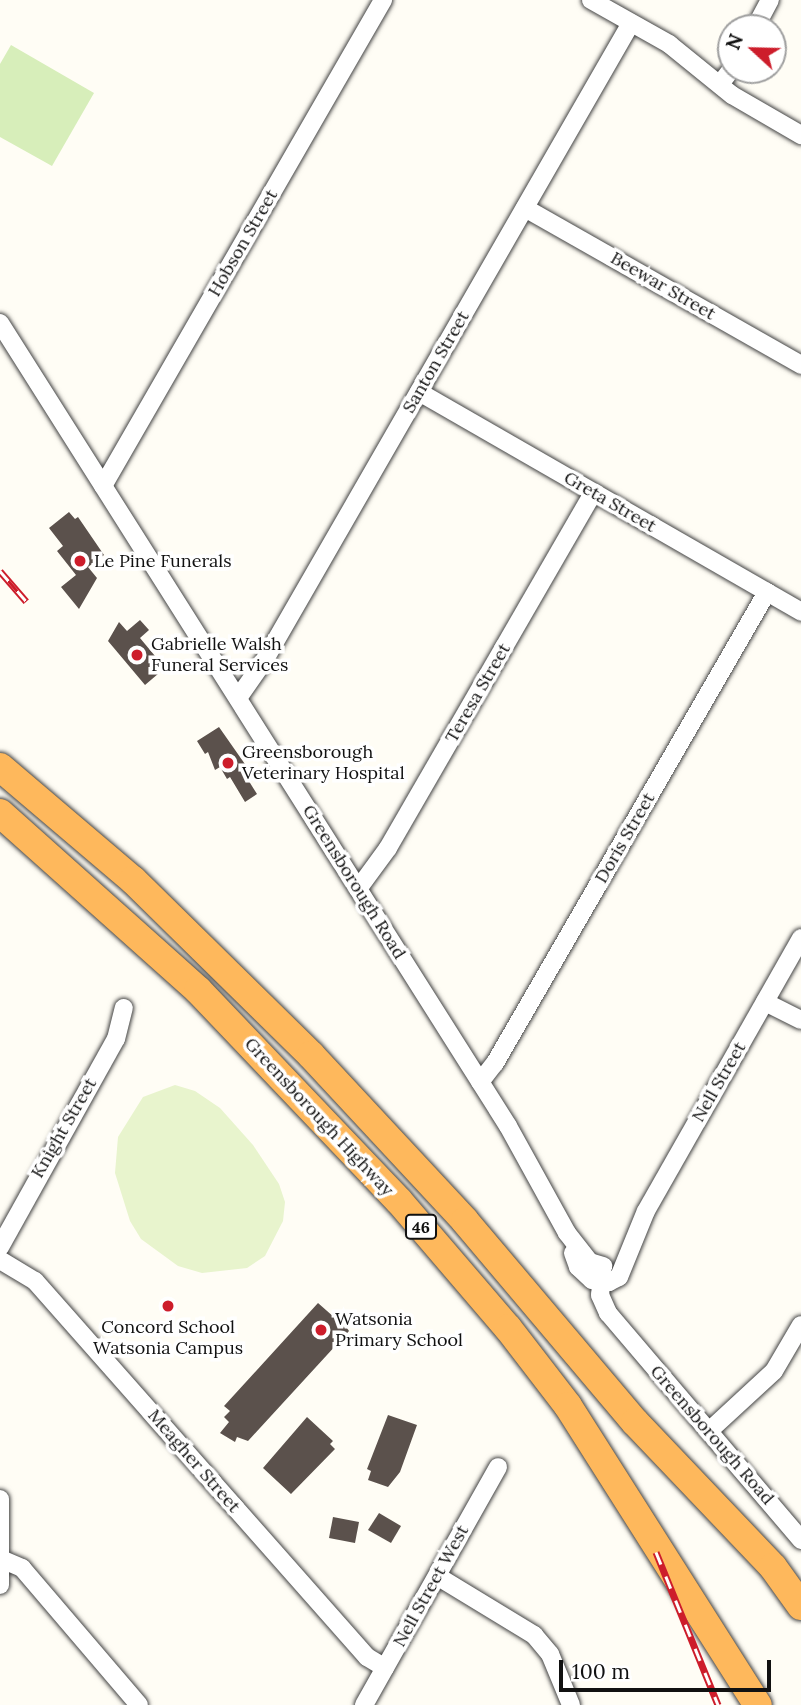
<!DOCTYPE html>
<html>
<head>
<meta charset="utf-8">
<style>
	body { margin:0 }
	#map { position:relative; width:801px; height:1705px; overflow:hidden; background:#fffdf5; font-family:Lora,serif }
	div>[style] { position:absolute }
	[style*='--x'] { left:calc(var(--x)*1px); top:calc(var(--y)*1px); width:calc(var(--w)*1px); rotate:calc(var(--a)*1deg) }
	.green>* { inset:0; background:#d7eeba }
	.pitch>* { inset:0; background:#e8f4cd }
	.building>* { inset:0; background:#5b514c }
	.roads { filter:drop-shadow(0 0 2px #444) drop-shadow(0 0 2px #444) }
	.minor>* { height:18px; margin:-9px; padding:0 9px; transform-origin:9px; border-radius:9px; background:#fff }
	.trunk>* { height:28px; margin:-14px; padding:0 14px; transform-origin:14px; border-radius:14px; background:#feb85c }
	.rail>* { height:7px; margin-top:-3.5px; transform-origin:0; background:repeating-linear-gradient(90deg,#fff 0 13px,#cd1d2b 0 26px); box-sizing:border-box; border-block:2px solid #cd1d2b }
	.dots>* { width:19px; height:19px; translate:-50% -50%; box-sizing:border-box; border:4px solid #fff; border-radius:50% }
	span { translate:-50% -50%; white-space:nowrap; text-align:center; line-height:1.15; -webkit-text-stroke:7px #fff; paint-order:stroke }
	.shield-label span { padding:2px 5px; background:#fff; border:2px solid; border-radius:5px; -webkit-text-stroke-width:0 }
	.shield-label { font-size:16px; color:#111; font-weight:700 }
	.street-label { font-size:18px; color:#111 }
	.poi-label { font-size:18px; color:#111 }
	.left { translate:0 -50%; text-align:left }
	.north { position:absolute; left:717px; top:14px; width:70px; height:70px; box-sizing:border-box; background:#fff; border:2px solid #a0a0a0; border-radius:50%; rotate:292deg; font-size:19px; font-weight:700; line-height:28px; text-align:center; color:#111 }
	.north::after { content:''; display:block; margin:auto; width:24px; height:32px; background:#cd1d2b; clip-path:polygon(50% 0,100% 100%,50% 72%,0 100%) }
	.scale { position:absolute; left:559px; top:1660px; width:212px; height:32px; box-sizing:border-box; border:4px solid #111; border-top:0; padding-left:9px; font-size:21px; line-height:24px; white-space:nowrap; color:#111; -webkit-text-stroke:5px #fff; paint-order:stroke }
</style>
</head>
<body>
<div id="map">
	<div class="green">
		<div style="clip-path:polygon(11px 45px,94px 93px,52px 166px,0 137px,0 64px)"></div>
	</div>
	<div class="pitch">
		<div style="clip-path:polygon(175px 1085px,195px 1091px,220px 1108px,253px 1145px,279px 1184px,285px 1202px,283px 1221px,265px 1256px,247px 1268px,202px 1273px,178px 1266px,141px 1239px,130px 1221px,115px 1173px,118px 1137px,143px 1097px)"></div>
	</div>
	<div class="building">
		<div style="clip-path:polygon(69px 512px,75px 519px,78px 517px,104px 555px,88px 567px,97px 578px,79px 609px,61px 587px,76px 575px,57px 551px,63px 546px,49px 528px)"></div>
		<div style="clip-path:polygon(140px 620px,149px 630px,140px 638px,165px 668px,145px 685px,108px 641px,119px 622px,127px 631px)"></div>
		<div style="clip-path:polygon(219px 727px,247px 767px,242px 770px,257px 794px,245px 802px,230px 777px,227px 779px,220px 767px,215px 770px,208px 752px,205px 754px,197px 741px)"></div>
		<div style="clip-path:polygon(318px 1303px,335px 1318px,338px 1315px,349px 1331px,248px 1441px,237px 1437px,235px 1442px,220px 1433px,229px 1422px,224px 1417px,230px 1411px,224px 1406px)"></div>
		<div style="clip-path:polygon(388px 1415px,417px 1425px,400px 1472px,388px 1487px,368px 1480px,371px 1471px,367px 1469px)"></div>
		<div style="clip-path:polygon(307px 1417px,333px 1441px,330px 1444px,335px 1449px,291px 1494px,263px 1468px)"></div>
		<div style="clip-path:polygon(379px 1513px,401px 1526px,391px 1543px,368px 1530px)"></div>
		<div style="clip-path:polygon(333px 1517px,359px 1522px,355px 1543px,329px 1538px)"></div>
	</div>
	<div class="roads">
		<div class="minor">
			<div style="--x:591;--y:0;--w:90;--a:29.4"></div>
			<div style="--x:669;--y:44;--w:81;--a:39"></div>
			<div style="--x:732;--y:95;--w:80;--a:30.1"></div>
			<div style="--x:755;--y:28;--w:32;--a:-62"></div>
			<div style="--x:720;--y:84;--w:18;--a:-52"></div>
			<div style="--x:525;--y:208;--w:318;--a:29.6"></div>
			<div style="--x:0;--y:323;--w:950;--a:57.68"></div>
			<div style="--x:508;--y:1126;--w:122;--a:61.1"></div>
			<div style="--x:567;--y:1233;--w:37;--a:52"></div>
			<div style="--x:590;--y:1262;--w:14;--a:17"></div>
			<div style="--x:419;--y:392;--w:441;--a:29.9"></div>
			<div style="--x:103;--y:486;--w:561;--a:-60.05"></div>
			<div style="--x:238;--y:698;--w:45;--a:-54.9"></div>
			<div style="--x:264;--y:661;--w:736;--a:-60.09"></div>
			<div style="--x:358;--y:889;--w:51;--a:-53.8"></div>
			<div style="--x:388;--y:848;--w:410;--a:-60"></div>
			<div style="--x:765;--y:1002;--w:40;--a:26.6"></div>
			<div style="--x:480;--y:1082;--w:24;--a:-52"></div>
			<div style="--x:495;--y:1063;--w:544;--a:-59.99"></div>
			<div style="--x:0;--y:1247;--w:238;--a:-60.9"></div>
			<div style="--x:116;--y:1039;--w:32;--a:-76"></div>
			<div style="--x:573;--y:1253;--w:15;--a:70"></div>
			<div style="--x:578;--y:1267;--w:19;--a:43"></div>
			<div style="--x:592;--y:1280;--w:17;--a:7"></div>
			<div style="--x:609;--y:1282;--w:11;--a:-27"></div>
			<div style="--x:619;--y:1277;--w:71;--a:-67.8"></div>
			<div style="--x:646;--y:1211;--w:314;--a:-60.4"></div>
			<div style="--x:0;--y:1260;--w:41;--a:31"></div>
			<div style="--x:35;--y:1281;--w:502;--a:48.56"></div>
			<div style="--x:367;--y:1657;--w:21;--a:31"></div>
			<div style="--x:602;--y:1273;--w:22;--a:95"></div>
			<div style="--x:600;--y:1295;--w:20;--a:66"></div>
			<div style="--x:608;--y:1313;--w:298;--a:49.6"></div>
			<div style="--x:709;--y:1431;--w:88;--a:-42.7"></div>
			<div style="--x:774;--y:1371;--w:53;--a:-59.6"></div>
			<div style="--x:0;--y:1499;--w:86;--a:90"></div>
			<div style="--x:1;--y:1559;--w:23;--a:23"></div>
			<div style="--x:22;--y:1568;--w:180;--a:49.5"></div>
			<div style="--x:437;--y:1576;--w:114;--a:31.3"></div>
			<div style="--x:534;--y:1635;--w:25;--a:50"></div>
			<div style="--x:550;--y:1654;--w:55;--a:67.6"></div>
			<div style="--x:364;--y:1705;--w:273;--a:-60.6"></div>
		</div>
		<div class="trunk">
			<div style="--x:0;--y:767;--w:175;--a:40.4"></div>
			<div style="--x:133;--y:880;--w:250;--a:44.5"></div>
			<div style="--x:311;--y:1055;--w:226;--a:47.1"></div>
			<div style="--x:465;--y:1221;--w:263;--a:49.8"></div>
			<div style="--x:635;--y:1422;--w:200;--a:46.4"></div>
			<div style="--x:773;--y:1567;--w:48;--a:54.3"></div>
			<div style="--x:0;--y:813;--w:266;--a:41.8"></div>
			<div style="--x:198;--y:990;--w:291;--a:46.4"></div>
			<div style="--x:399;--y:1201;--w:167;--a:49.4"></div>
			<div style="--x:508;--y:1328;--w:98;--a:52.4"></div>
			<div style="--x:568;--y:1406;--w:354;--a:57.6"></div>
		</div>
	</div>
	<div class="rail">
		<div style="--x:0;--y:571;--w:40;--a:49"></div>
		<div style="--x:656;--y:1552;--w:165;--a:67.9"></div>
	</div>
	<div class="dots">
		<div style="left:80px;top:561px;background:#cd1d2b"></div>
		<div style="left:137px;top:655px;background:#cd1d2b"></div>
		<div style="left:228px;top:763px;background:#cd1d2b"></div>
		<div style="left:168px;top:1306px;background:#cd1d2b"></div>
		<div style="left:321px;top:1330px;background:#cd1d2b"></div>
	</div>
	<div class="shield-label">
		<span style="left:421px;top:1227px">46</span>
	</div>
	<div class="street-label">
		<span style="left:243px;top:243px;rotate:-60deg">Hobson Street</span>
		<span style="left:663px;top:286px;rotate:30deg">Beewar Street</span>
		<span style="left:436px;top:362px;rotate:-60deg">Santon Street</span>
		<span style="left:610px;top:502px;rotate:30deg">Greta Street</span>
		<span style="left:478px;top:693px;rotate:-60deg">Teresa Street</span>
		<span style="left:625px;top:838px;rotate:-60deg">Doris Street</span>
		<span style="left:354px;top:882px;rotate:58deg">Greensborough Road</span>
		<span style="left:719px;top:1082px;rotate:-60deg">Nell Street</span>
		<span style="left:319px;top:1117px;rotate:47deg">Greensborough Highway</span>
		<span style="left:64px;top:1128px;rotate:-60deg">Knight Street</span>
		<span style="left:712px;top:1435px;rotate:49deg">Greensborough Road</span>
		<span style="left:194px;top:1461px;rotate:49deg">Meagher Street</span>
		<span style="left:431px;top:1586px;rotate:-61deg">Nell Street West</span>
	</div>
	<div class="poi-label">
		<span class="left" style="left:94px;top:561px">Le Pine Funerals</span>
		<span class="left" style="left:151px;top:655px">Gabrielle Walsh<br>Funeral Services</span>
		<span class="left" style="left:242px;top:763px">Greensborough<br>Veterinary Hospital</span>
		<span class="left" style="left:335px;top:1330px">Watsonia<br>Primary School</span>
		<span style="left:168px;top:1338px">Concord School<br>Watsonia Campus</span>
	</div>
	<div class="north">N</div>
	<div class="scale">100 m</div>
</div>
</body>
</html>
